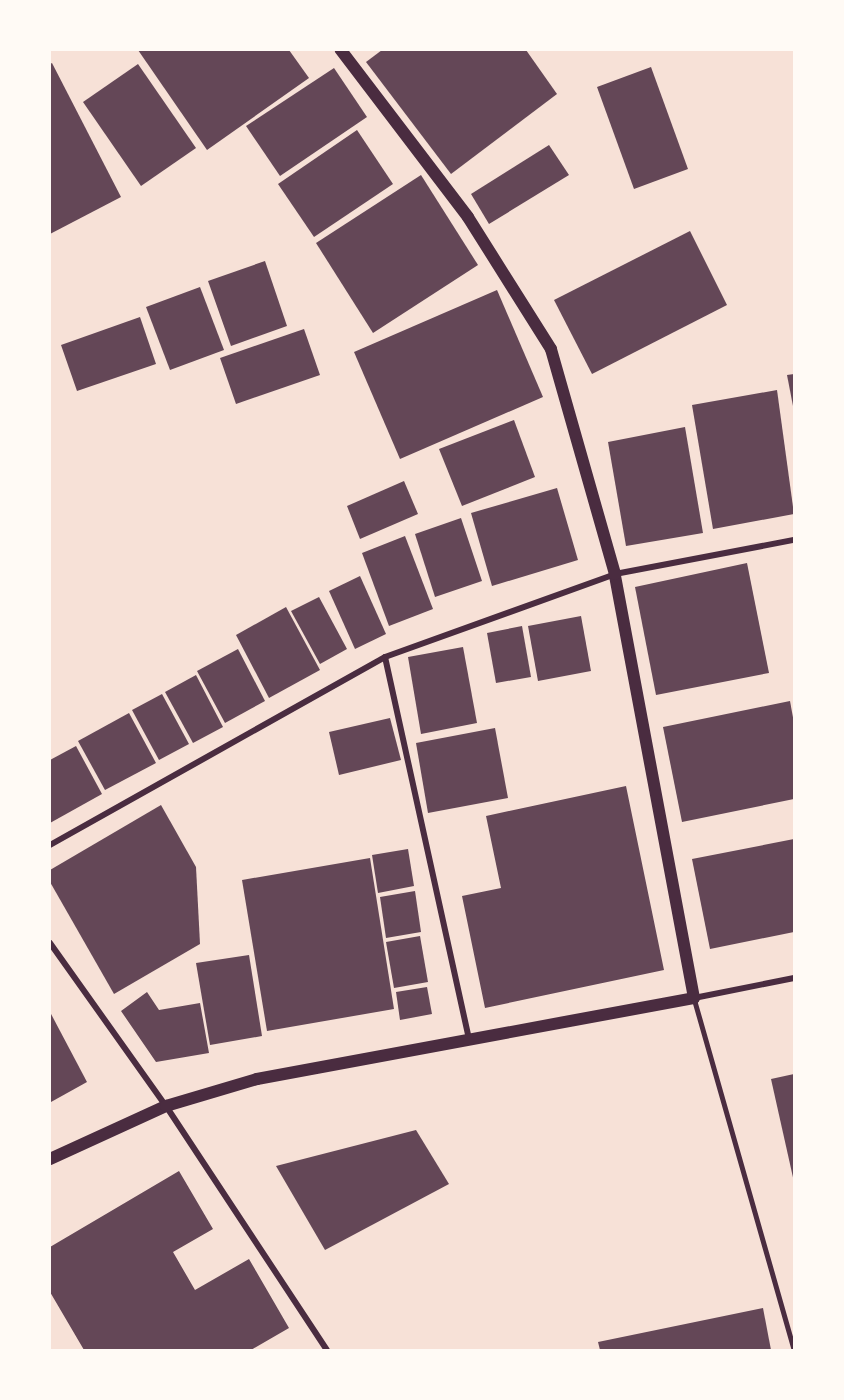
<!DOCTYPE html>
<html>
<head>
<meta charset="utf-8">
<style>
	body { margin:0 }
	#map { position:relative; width:844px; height:1400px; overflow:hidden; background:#f7e1d7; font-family:Inter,sans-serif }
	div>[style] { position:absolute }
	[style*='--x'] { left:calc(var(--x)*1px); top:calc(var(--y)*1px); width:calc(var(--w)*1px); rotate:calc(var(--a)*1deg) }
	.building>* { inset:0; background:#644757 }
	.service>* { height:4.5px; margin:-2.25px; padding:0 2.25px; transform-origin:2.25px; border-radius:2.25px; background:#4a2c40 }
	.minor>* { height:6px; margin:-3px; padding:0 3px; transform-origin:3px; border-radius:3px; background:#4a2c40 }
	.secondary>* { height:12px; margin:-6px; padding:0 6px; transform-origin:6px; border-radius:6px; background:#4a2c40 }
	span { translate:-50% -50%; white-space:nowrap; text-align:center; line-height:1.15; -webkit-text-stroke:6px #fffaf5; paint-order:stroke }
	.frame { position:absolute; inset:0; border:51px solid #fffaf5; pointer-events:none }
</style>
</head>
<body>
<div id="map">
	<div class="building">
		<div style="clip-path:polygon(138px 50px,289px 50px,309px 78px,207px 150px)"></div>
		<div style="clip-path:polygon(382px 50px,526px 50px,557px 94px,451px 174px,366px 62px)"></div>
		<div style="clip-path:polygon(52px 63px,121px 197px,50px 234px,50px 64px)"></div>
		<div style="clip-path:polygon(138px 64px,196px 148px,141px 186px,83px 102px)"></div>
		<div style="clip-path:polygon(651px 67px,688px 169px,634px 189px,597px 87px)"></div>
		<div style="clip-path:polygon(334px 68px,367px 117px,280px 176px,246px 126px)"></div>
		<div style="clip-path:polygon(357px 130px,393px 184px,314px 237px,278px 184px)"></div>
		<div style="clip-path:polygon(549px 145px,569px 175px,489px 224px,471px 194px)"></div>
		<div style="clip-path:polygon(421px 175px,478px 265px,373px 333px,316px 243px)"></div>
		<div style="clip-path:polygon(690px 231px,727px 305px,592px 374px,554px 300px)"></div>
		<div style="clip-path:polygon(265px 261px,287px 326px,231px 346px,208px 281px)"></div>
		<div style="clip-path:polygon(200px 287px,224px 350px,170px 370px,146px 307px)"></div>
		<div style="clip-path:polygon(497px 290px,543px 397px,400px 459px,354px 352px)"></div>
		<div style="clip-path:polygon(140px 317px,156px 364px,77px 391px,61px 345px)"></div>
		<div style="clip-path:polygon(304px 329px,320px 375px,236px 404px,220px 358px)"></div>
		<div style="clip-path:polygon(794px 374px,794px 406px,793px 406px,787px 375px)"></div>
		<div style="clip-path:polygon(777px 390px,794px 514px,713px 529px,692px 405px)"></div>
		<div style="clip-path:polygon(514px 420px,535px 477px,462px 506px,439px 449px)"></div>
		<div style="clip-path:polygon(685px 427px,703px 533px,626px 546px,608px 442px)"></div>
		<div style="clip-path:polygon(404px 481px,418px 514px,360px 539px,347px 506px)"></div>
		<div style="clip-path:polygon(557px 488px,578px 560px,492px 586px,471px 513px)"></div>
		<div style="clip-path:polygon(461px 518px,482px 581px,435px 597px,415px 534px)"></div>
		<div style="clip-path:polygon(405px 536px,433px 609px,389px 626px,362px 553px)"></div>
		<div style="clip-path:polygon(747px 563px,769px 673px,656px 695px,635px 587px)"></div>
		<div style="clip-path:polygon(360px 576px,386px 634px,355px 649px,329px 591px)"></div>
		<div style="clip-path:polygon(319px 597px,347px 649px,320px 664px,291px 611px)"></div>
		<div style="clip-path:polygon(286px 607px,320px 670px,269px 698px,236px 635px)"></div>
		<div style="clip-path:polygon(581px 616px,591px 671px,538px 681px,528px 626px)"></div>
		<div style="clip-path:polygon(522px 626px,531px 677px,496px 683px,487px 633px)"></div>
		<div style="clip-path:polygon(463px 647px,477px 723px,421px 734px,408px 657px)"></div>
		<div style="clip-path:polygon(238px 649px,265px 701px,225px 723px,197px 671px)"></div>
		<div style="clip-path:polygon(196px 675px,223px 727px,193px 743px,165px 692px)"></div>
		<div style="clip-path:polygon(162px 694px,189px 744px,159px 760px,132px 710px)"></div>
		<div style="clip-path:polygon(790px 701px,794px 723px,794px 799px,682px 822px,663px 727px)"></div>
		<div style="clip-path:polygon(129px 713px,156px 763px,105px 790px,78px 741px)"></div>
		<div style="clip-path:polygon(390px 718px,401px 760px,339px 775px,329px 732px)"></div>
		<div style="clip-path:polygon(495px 728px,508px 798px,428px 813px,416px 743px)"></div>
		<div style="clip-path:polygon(76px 746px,102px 794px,50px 823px,50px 760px)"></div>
		<div style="clip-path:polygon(626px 786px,664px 970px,485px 1008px,462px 896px,501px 888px,486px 816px)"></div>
		<div style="clip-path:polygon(161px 805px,196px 867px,200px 944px,114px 994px,50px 882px,50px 870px)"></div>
		<div style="clip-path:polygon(794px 839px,794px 932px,710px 949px,692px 859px)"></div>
		<div style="clip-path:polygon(408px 849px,414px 886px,378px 893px,372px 855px)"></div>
		<div style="clip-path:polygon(370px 858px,394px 1009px,267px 1031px,242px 880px)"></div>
		<div style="clip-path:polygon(415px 891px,421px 932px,386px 938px,380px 897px)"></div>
		<div style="clip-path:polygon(420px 936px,428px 982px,394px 988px,386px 942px)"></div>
		<div style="clip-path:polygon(249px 955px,262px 1036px,210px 1045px,196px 963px)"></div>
		<div style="clip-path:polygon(427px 987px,432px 1014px,400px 1020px,396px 992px)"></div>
		<div style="clip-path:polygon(147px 992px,159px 1010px,200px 1003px,209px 1053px,156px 1062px,121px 1011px)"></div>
		<div style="clip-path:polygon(50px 1012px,87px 1082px,51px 1102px,50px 1099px)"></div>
		<div style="clip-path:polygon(794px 1074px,794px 1182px,771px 1079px)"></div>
		<div style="clip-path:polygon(416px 1130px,449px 1184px,325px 1250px,276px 1166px)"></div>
		<div style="clip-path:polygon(179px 1171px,213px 1229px,173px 1252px,195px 1290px,249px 1259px,289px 1328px,251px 1350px,84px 1350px,50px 1292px,50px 1247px)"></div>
		<div style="clip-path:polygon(763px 1308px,771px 1350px,600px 1350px,598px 1342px)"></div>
	</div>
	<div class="service">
		<div style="--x:694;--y:998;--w:366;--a:74.1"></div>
	</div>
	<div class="minor">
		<div style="--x:385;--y:657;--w:391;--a:77.6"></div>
		<div style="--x:50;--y:845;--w:384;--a:-29.3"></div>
		<div style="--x:385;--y:657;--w:245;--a:-19.8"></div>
		<div style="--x:615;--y:574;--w:182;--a:-10.8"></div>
		<div style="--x:50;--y:943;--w:200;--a:54.6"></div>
		<div style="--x:166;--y:1106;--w:292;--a:56.6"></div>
		<div style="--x:694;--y:998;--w:102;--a:-11.3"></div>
	</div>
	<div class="secondary">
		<div style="--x:50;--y:1159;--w:128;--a:-24.6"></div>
		<div style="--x:166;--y:1106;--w:95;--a:-16.5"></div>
		<div style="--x:257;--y:1079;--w:444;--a:-10.5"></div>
		<div style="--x:694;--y:998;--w:431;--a:-100.6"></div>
		<div style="--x:615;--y:574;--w:234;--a:-105.9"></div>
		<div style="--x:551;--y:349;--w:156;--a:-122.2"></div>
		<div style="--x:468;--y:217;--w:210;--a:-127.3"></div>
	</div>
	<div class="frame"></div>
</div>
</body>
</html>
